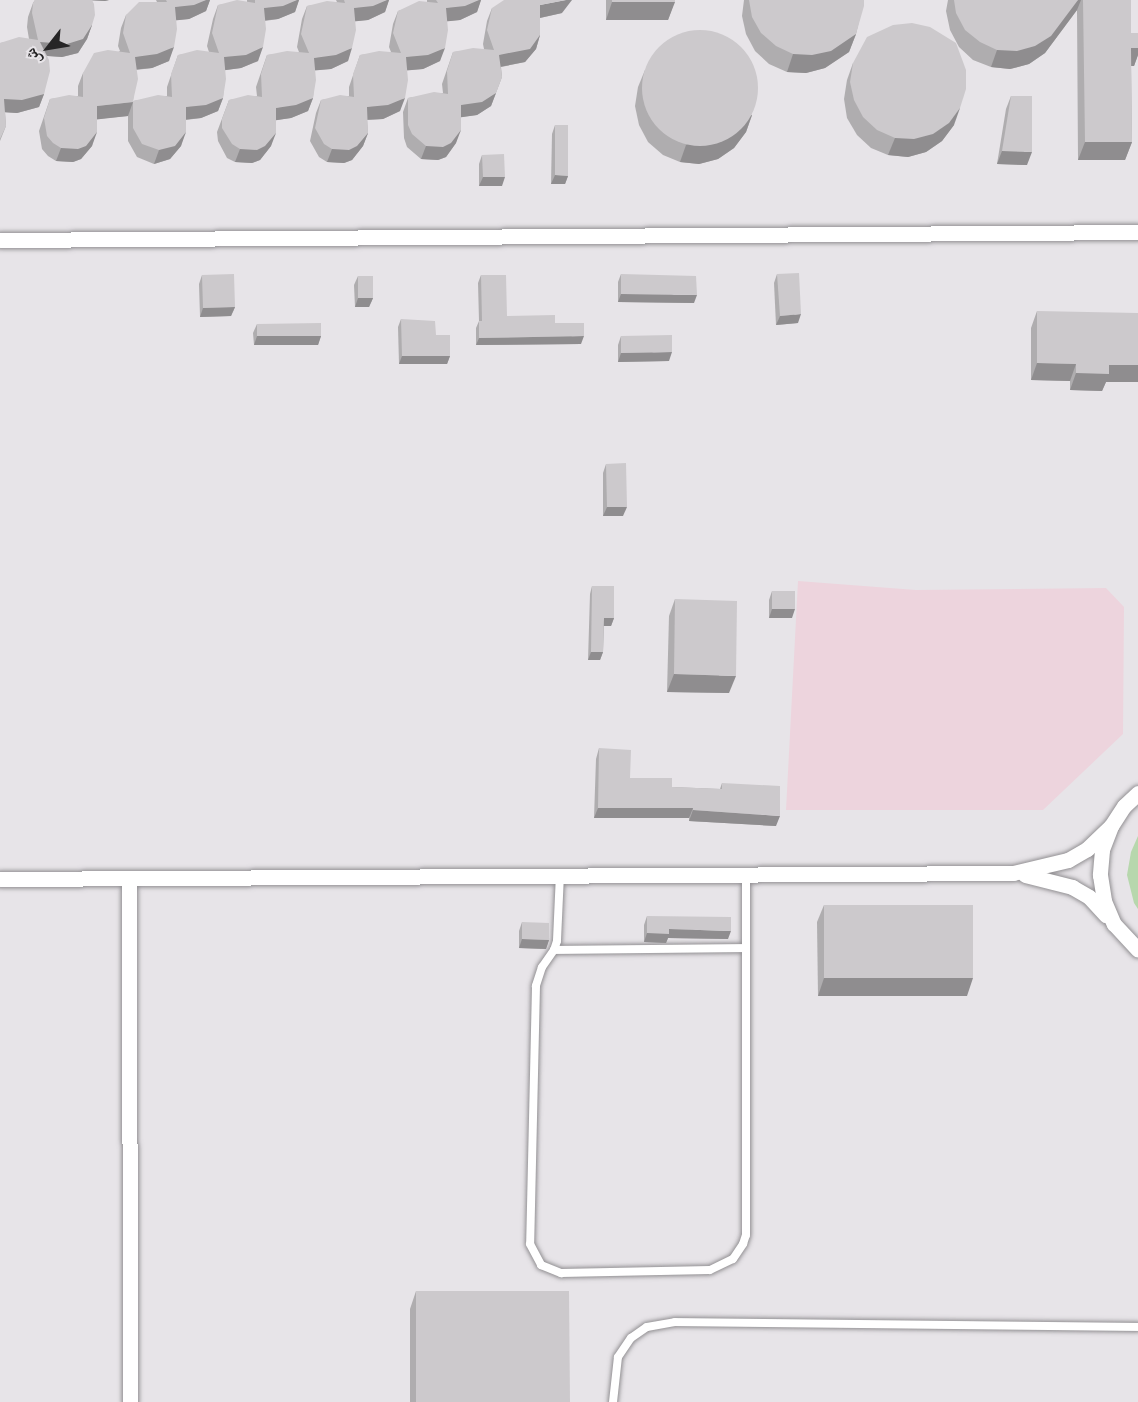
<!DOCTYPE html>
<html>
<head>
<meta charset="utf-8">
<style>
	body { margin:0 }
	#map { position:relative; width:1138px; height:1402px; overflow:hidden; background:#e7e4e8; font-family:"Titillium Web","Noto Naskh Arabic",sans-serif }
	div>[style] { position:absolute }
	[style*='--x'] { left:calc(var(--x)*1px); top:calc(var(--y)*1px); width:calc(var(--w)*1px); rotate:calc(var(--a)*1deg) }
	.industrial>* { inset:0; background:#edd4dd }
	.green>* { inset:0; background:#b7d7ad }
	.roads { filter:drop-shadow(0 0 2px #929093) drop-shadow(0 0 2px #929093) }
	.lane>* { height:8px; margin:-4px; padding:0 4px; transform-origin:4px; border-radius:4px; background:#fff }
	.street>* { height:15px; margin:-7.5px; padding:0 7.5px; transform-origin:7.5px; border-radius:7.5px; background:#fff }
	.wall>* { inset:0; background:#afadaf }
	.shaded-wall>* { inset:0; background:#8f8d8f }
	.building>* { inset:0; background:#ccc9cc }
	.round { border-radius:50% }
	span { translate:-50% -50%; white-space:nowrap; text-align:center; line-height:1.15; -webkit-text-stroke:4.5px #e7e4e8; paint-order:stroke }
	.north { position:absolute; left:18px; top:18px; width:60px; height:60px; -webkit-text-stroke:4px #e7e4e8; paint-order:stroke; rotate:239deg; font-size:16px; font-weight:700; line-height:24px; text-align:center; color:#262526 }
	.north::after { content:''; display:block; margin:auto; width:21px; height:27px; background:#262526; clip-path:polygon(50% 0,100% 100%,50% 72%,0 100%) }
</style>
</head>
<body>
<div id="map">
	<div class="industrial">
		<div style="clip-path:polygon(798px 581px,916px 590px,1106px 588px,1124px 607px,1123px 734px,1043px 810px,786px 810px)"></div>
	</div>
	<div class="green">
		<div style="clip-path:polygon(1138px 836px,1138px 909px,1134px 903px,1127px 875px,1131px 852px)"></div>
	</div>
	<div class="roads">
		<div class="lane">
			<div style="--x:560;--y:874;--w:67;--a:92.6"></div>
			<div style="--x:557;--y:941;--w:9;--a:108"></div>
			<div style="--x:554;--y:950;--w:21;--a:125"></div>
			<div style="--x:542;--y:967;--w:20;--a:108"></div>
			<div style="--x:536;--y:986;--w:258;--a:91.3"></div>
			<div style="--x:530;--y:1244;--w:24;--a:62"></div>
			<div style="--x:541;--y:1265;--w:22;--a:22"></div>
			<div style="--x:561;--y:1273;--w:149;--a:-1.2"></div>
			<div style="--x:710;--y:1270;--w:25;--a:-26"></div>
			<div style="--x:733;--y:1259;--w:18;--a:-56"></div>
			<div style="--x:743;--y:1244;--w:9;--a:-72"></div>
			<div style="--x:746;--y:1235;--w:361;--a:-90"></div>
			<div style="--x:554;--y:950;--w:192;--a:-0.6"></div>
			<div style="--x:613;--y:1402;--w:45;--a:-83.7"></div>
			<div style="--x:618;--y:1357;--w:23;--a:-56"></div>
			<div style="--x:631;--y:1338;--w:19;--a:-35"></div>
			<div style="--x:647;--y:1327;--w:28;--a:-10"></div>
			<div style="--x:675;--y:1322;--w:463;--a:0.6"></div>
		</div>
		<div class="street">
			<div style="--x:0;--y:240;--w:1138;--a:-0.4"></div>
			<div style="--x:1138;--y:793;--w:19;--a:137"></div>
			<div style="--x:1124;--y:806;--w:24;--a:123"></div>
			<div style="--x:1111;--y:826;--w:26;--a:111"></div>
			<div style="--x:1102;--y:850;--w:25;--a:95"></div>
			<div style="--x:1100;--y:875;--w:26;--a:81"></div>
			<div style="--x:1104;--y:901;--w:25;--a:67"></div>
			<div style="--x:1114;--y:924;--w:35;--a:47"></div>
			<div style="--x:1025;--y:875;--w:49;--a:14.3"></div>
			<div style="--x:1072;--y:887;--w:20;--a:30"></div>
			<div style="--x:1089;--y:897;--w:25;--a:47"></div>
			<div style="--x:129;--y:878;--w:524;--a:89.89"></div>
			<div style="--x:0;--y:879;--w:1013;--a:-0.34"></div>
			<div style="--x:1013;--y:873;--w:57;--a:-13.3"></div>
			<div style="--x:1068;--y:860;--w:22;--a:-30"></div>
			<div style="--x:1087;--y:849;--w:33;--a:-44"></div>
		</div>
	</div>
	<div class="wall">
		<div style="clip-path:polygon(35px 0,109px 0,105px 1px,92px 0,92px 25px,87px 39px,78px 53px,62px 57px,47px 56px,44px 94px,39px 107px,17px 113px,5px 112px,6px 126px,0 141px,0 43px,29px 39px,27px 27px,28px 17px,33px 3px)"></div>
		<div style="clip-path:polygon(156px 0,210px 0,206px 11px,189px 19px,176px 20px,169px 61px,152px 68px,136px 70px,133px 101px,167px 96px,167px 87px,178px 55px,209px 52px,207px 46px,213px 19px,218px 5px,247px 2px,247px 0,299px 0,295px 12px,278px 19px,265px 21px,258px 61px,241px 68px,225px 70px,223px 98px,218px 111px,201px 118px,186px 120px,181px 146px,170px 159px,154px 164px,137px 157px,128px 141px,128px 116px,97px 119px,92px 146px,81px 159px,73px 162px,56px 161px,48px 156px,42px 149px,39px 131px,50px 99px,78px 96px,78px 86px,83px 73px,120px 51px,118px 46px,121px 28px,126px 15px,157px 2px)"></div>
		<div style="clip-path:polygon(336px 0,389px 0,385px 12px,368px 20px,355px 21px,348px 61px,331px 69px,315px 70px,313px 98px,308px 111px,291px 118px,276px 120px,271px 146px,260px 160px,252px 163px,235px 162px,227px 158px,218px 141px,217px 132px,229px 100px,257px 96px,256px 87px,267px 55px,299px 52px,297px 47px,302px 19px,307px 6px,337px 2px)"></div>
		<div style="clip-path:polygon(427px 0,481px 0,477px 12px,460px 20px,447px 21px,440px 61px,423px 69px,407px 70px,400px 111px,383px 119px,367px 120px,368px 133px,363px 146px,352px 160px,344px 163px,327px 162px,319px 157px,310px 141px,316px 113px,321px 100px,349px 96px,349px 87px,360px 55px,391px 52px,389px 47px,393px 24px,398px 11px,427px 2px)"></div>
		<div style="clip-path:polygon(606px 0,675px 0,668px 20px,606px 20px)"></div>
		<div style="clip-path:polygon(744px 0,864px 0,856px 34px,849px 52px,825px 68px,806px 73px,787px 72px,769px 64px,755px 51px,746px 34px,742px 16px)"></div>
		<div style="clip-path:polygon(948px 0,1131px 0,1131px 33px,1138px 33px,1138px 55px,1134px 66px,1131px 66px,1132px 142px,1125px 160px,1078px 160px,1077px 10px,1045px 53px,1029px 64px,1010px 69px,991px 67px,973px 60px,959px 47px,950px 30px,946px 11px)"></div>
		<div style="clip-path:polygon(492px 8px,562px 13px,540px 18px,540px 35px,536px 49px,525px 62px,501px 67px,502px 77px,491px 106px,477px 115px,461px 117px,456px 143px,446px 157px,438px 160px,421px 159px,407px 147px,404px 138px,403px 112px,408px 98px,443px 93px,442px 84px,453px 52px,484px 49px,483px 44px,487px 21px)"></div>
		<div style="clip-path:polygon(853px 63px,954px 125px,942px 141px,926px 152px,908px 157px,888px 155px,871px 148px,857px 135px,847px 118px,844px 99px,847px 80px)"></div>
		<div style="clip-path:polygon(645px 70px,752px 115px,746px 132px,734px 148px,718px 159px,699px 164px,680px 162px,663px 155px,648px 142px,639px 125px,635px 106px,638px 87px)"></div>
		<div style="clip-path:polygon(1011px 96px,1027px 165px,997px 164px,1006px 109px)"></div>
		<div style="clip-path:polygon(555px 125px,568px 176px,565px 184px,551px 184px,552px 134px)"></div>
		<div style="clip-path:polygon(482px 155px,502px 186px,479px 186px,479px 164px)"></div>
		<div style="clip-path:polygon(621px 274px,694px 303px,618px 302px,618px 282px)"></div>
		<div style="clip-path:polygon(777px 274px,798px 323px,776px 325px,774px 283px)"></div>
		<div style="clip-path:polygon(202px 275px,235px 307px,231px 316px,200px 317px,199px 284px)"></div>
		<div style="clip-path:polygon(481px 275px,507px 316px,555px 323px,581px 344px,476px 345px,476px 328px,479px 321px,478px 283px)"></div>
		<div style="clip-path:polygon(358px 276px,373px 298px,369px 307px,355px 307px,354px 285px)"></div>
		<div style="clip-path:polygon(1037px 311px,1106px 382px,1102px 391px,1070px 390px,1070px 381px,1031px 380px,1031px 328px)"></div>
		<div style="clip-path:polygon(401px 319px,436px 335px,450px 356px,447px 364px,399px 364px,398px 327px)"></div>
		<div style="clip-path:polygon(257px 324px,321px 336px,318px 345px,254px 345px,253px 333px)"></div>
		<div style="clip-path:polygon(621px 336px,669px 361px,618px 362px,618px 345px)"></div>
		<div style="clip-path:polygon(606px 464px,623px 516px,603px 516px,603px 473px)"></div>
		<div style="clip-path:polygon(592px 586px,614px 618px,611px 626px,604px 626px,603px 652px,600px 660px,588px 660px,590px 594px)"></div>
		<div style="clip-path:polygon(772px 591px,792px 618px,769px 618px,769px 600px)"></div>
		<div style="clip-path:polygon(675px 599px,729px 693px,667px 692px,669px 616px)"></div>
		<div style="clip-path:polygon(599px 748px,630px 778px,672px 787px,720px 789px,722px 783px,776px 826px,689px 821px,689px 818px,594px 818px,596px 759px)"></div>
		<div style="clip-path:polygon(824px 905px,967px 996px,818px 996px,817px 922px)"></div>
		<div style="clip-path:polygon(647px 916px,728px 939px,668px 938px,666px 943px,644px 942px,644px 925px)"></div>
		<div style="clip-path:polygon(522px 922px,549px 940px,546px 949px,519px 948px,519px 931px)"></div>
		<div style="clip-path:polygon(416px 1291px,570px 1402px,410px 1402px,410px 1309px)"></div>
	</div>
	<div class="shaded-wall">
		<div style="clip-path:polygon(84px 0,109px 0,105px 1px)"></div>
		<div style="clip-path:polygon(206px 0,210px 0,206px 11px,189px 19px,170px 21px,175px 7px)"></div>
		<div style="clip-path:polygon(297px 0,299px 0,295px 12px,278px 19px,259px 21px,264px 8px)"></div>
		<div style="clip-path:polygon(387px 0,389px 0,385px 12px,368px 20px,349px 22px,354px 8px)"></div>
		<div style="clip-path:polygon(479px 0,481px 0,477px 12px,460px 20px,441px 22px,446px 8px)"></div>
		<div style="clip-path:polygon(566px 0,572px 0,562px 13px,535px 19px,540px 5px)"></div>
		<div style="clip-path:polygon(1078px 0,1081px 0,1077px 10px,1045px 53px,1029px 64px,1010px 69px,991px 67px,997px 50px)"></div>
		<div style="clip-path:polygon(612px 2px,675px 2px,668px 20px,606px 20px)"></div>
		<div style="clip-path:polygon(92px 25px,87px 39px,78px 53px,62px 57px,35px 55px,40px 42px)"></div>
		<div style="clip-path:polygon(856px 34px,849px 52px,825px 68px,806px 73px,787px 72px,793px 54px)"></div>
		<div style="clip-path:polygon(540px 35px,536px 49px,525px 62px,494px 68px,499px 55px)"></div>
		<div style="clip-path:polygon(174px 47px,169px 61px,152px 68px,130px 70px,135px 57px)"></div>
		<div style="clip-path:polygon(263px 47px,258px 61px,241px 68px,219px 71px,224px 57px)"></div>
		<div style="clip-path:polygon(352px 48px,348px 61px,331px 69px,309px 71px,314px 58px)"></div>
		<div style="clip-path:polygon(445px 48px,440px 61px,423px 69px,401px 71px,406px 57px)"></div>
		<div style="clip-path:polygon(1131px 48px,1138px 48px,1138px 55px,1134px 66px,1125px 66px)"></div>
		<div style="clip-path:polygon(496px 93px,491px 106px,477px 115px,456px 118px,461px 105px)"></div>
		<div style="clip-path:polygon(44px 94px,39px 107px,17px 113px,0 112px,4px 99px)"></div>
		<div style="clip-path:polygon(223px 98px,218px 111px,201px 118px,181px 120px,186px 107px)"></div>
		<div style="clip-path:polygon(313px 98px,308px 111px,291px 118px,271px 121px,276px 108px)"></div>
		<div style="clip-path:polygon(405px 98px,400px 111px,383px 119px,362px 120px,367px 107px)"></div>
		<div style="clip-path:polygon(133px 102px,128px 116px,92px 120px,97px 106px)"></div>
		<div style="clip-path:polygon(960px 108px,954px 125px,942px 141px,926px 152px,908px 157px,888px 155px,895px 138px)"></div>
		<div style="clip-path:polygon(752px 115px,746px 132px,734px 148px,718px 159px,699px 164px,680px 162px,686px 145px)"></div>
		<div style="clip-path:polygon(461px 130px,456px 143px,446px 157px,438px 160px,421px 159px,426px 146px)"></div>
		<div style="clip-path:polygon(97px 132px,92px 146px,81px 159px,73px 162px,56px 161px,61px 148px)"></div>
		<div style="clip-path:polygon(186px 132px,181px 146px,170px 159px,154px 164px,159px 150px)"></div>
		<div style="clip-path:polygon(276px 133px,271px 146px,260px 160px,252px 163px,235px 162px,240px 149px)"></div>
		<div style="clip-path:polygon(368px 133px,363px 146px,352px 160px,344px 163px,327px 162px,332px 149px)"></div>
		<div style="clip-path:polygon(1085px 142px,1132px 142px,1125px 160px,1078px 160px)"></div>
		<div style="clip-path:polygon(1002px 151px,1032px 152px,1027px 165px,997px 164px)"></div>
		<div style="clip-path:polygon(555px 175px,568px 176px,565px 184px,551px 184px)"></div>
		<div style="clip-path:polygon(483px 177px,505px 177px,502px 186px,479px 186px)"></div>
		<div style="clip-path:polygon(621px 294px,697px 295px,694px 303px,618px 302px)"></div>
		<div style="clip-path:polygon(358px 298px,373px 298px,369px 307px,355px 307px)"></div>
		<div style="clip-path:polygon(235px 307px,231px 316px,200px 317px,203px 308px)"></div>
		<div style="clip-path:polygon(801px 314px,798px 323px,776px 325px,780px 316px)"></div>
		<div style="clip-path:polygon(257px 336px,321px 336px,318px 345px,254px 345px)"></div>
		<div style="clip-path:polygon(584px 336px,581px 344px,476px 345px,479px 338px)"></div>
		<div style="clip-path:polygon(672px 352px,669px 361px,618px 362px,621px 353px)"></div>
		<div style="clip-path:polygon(402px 356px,450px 356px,447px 364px,399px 364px)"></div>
		<div style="clip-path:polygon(1037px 363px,1076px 364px,1070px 381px,1031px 380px)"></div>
		<div style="clip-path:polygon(1109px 365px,1138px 365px,1138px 382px,1106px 382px,1102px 391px,1070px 390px,1076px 373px)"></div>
		<div style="clip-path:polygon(607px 507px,627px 507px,623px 516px,603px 516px)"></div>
		<div style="clip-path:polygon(772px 609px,795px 609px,792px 618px,769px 618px)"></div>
		<div style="clip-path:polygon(604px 618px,614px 618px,611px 626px,602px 626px)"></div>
		<div style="clip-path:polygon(591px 652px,603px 652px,600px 660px,588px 660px)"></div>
		<div style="clip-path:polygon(674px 674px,736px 676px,729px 693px,667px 692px)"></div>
		<div style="clip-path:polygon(598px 808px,693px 808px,689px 818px,594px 818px)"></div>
		<div style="clip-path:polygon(693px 810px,780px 816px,776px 826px,689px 821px)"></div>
		<div style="clip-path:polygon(669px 929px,731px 931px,728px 939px,668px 938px,666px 943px,644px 942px,647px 933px)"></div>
		<div style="clip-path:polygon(522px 939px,549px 940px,546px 949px,519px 948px)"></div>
		<div style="clip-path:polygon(824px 978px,973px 978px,967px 996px,818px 996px)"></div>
	</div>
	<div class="building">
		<div style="clip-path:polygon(35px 0,92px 0,94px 4px,95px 15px,92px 25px,83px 39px,67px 44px,40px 42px,49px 60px,50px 71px,44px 94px,22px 100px,4px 99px,6px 126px,0 139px,0 43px,19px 37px,38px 40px,32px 13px,33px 3px)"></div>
		<div style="clip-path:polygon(166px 0,206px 0,194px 5px,175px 7px,177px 29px,174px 47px,157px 54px,135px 57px,138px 79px,133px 101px,158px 95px,172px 97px,171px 74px,178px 55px,197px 50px,219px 53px,212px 33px,218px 5px,237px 0,255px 3px,255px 0,297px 0,283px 6px,264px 8px,266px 29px,263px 47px,246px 55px,224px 57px,226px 79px,223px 98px,206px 105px,186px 107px,186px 132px,175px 146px,159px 150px,142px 144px,133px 128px,133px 102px,97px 106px,97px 132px,86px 146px,78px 149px,61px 148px,53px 143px,47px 136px,44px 118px,50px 99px,69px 95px,83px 97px,83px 73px,94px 53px,108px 50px,130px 53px,123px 33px,126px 15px,139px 2px,167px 2px)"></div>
		<div style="clip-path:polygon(344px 0,387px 0,373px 6px,354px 8px,356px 30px,352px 48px,336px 55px,314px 58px,316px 80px,313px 98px,296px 105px,276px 108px,276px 133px,265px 146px,257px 150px,240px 149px,232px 144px,222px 128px,222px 119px,229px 100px,248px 95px,262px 97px,261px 74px,267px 55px,287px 51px,309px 53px,301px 34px,307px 6px,327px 1px,345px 3px)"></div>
		<div style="clip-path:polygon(436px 0,479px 0,465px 6px,446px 8px,448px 30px,445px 48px,428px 55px,406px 57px,408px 80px,405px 98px,388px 105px,367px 107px,368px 133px,357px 146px,349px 150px,332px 149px,324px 144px,315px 128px,321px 100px,340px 95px,354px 97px,353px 74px,360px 55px,379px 51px,401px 53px,393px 33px,398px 11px,419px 1px,438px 3px)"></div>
		<div style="clip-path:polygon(504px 0,566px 0,540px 5px,540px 35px,530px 49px,499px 55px,502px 77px,496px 93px,482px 102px,461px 105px,461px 130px,451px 143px,443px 147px,426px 146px,412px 134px,408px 125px,408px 98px,434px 92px,448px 94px,447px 71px,453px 52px,473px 48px,494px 50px,487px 30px,492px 8px)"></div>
		<div style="clip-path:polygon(612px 0,675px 0,675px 2px,612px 2px)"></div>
		<div style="clip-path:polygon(749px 0,864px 0,864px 6px,856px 34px,831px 51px,812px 55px,793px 54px,776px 46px,761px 33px,752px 17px)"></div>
		<div style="clip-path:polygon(954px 0,1078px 0,1051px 36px,1035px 46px,1017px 51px,997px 50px,980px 42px,965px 30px,956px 13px)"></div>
		<div style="clip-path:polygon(1083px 0,1131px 0,1131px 33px,1138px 33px,1138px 48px,1131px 48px,1132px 142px,1085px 142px)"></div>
		<div style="clip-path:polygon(912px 23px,930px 27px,956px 43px,966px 70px,966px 89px,960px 108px,949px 123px,933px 134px,914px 139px,895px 138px,877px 130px,863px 117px,854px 100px,850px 82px,853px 63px,867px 37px,893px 25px)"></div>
		<div class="round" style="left:642px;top:30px;width:116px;height:116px"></div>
		<div style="clip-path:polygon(1011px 96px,1032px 96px,1032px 152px,1002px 151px)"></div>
		<div style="clip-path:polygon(555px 125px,568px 125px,568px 176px,555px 175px)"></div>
		<div style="clip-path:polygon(504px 154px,505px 177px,483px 177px,482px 155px)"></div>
		<div style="clip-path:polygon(799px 273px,801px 314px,780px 316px,777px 274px)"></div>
		<div style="clip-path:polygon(234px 274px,235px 307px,203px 308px,202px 275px)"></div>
		<div style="clip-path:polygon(621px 274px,696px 276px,697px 295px,621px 294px)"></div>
		<div style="clip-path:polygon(481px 275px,506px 275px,507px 316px,555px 315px,555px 323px,584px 323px,584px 336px,479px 338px,479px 321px,482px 321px)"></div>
		<div style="clip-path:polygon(358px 276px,373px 276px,373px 298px,358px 298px)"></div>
		<div style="clip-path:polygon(1037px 311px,1138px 313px,1138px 365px,1109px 365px,1109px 374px,1076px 373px,1076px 364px,1037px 363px)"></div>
		<div style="clip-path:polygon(401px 319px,435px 321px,436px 335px,450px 335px,450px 356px,402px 356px)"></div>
		<div style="clip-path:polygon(321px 323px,321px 336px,257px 336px,257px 324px)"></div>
		<div style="clip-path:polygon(672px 335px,672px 352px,621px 353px,621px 336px)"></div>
		<div style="clip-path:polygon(626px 463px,627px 507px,607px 507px,606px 464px)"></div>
		<div style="clip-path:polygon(592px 586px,614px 586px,614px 618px,604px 618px,603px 652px,591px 652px)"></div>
		<div style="clip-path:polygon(772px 591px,795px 591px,795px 609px,772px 609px)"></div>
		<div style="clip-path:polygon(675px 599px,737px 601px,736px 676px,674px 674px)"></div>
		<div style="clip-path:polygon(599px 748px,631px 750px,630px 778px,672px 778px,672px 787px,722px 789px,722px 783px,780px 786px,780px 816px,693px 810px,693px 808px,598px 808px)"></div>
		<div style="clip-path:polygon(824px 905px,973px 905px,973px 978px,824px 978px)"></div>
		<div style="clip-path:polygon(647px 916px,731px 917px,731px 931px,669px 929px,669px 934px,647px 933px)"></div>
		<div style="clip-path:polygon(522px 922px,549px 923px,549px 940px,522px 939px)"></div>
		<div style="clip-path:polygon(416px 1291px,569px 1291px,570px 1402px,416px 1402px)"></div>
	</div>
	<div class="north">ش</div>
</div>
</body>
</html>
